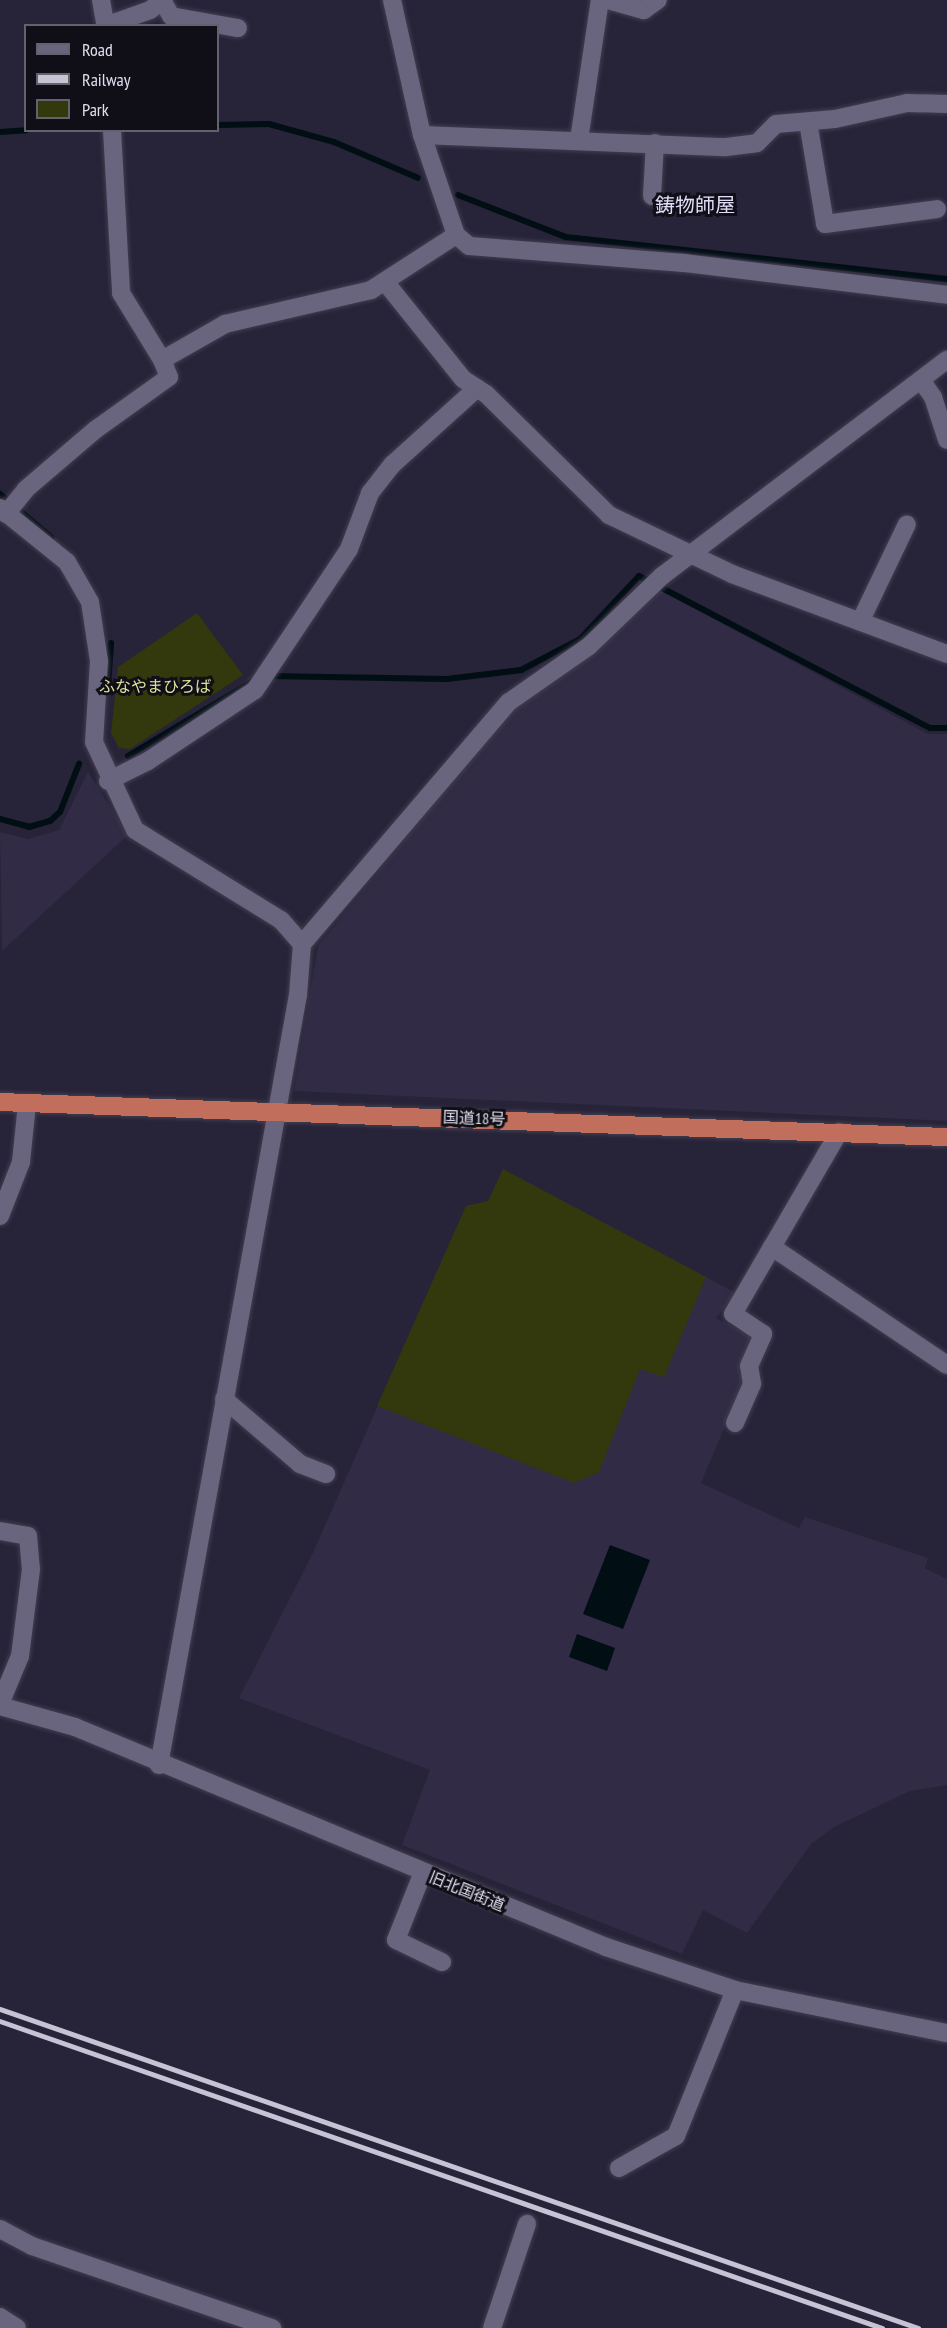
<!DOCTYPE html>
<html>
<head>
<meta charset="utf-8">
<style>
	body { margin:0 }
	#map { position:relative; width:947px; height:2328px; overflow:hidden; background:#272338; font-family:"PT Sans Narrow","Noto Sans JP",sans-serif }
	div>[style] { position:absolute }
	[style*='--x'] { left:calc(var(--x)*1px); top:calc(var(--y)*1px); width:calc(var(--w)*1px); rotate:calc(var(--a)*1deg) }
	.built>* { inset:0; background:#312b45 }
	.green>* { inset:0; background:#34380d }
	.water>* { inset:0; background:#010e14 }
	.stream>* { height:6px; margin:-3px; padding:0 3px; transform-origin:3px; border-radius:3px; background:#010e14 }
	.roads { filter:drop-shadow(0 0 2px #423e50) drop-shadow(0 0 2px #423e50) }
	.minor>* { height:18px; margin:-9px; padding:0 9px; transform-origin:9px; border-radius:9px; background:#69657e }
	.trunk>* { height:18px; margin:-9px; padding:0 9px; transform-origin:9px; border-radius:9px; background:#c26e5c }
	.rail>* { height:4.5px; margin:-2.25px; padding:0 2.25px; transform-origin:2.25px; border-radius:2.25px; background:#c6c4d4 }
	span { translate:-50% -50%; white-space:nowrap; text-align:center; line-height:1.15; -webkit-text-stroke:6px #100e17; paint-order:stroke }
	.park-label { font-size:16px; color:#dae39a }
	.street-label { font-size:16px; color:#e0deed }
	.quarter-label { font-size:20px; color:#e1ddf9 }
	.legend { position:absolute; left:24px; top:24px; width:195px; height:108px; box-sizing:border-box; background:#100e17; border:2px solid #63616d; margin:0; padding:8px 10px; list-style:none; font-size:18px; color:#e0deed }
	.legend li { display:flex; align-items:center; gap:12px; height:30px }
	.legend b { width:30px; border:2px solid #63616d }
</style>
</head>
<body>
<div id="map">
	<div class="built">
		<div style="clip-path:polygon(660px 590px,928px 734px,947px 734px,947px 1121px,294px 1091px,318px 946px,512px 709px)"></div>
		<div style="clip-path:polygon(88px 772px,128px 835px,2px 951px,0 832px,28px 839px,59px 830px)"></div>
		<div style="clip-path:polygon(503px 1169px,736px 1293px,716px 1318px,751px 1336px,750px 1347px,742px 1386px,701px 1483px,799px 1528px,805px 1517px,928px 1558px,925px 1568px,947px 1579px,947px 1785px,910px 1791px,834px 1827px,811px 1844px,747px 1933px,703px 1910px,682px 1954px,402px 1845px,430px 1770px,239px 1698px,312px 1555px,466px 1206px,488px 1201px)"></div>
	</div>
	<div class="green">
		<div style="clip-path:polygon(197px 613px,243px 675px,130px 749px,119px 748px,111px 733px,118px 667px)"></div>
		<div style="clip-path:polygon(503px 1169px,706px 1277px,664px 1377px,640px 1369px,599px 1472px,574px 1483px,377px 1406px,466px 1206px,488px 1201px)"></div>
	</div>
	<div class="water">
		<div style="clip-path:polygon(610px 1545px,650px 1560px,623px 1629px,583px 1614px)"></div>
		<div style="clip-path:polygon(577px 1634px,615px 1648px,607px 1671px,569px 1657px)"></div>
	</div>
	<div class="stream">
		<div style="--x:218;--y:125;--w:51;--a:-1.1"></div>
		<div style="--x:269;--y:124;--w:67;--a:15.5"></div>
		<div style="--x:334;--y:142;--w:91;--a:23.2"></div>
		<div style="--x:0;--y:132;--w:26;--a:-4"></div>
		<div style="--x:458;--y:195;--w:116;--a:21.3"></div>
		<div style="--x:566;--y:237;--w:383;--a:6.3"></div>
		<div style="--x:0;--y:494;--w:67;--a:40.1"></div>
		<div style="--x:268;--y:676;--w:179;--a:1"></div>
		<div style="--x:447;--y:679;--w:75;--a:-6.9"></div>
		<div style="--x:521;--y:670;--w:67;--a:-27.7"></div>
		<div style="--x:580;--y:639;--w:86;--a:-46.9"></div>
		<div style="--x:639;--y:576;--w:328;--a:27.6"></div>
		<div style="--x:930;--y:728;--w:17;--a:0"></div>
		<div style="--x:108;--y:687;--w:44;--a:-86.1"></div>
		<div style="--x:128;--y:756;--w:149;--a:-31"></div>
		<div style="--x:0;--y:819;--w:30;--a:15"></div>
		<div style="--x:29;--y:827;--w:22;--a:-16"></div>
		<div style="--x:50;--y:821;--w:13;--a:-42"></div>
		<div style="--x:60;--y:812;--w:52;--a:-68.4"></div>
	</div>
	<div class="roads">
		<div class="minor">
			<div style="--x:101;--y:0;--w:22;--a:80"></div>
			<div style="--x:392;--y:0;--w:138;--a:77.5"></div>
			<div style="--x:422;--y:135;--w:106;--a:71.2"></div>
			<div style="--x:456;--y:235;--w:17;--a:40"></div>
			<div style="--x:469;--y:246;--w:216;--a:4.5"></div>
			<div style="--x:684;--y:263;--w:265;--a:6.9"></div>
			<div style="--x:608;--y:0;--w:37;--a:16"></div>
			<div style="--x:644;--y:10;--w:17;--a:-36"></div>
			<div style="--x:163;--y:2;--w:16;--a:60"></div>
			<div style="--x:171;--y:16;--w:68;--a:10.2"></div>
			<div style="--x:105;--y:26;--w:48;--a:-19.6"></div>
			<div style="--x:150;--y:10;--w:17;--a:-36"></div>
			<div style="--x:808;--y:122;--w:103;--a:80.5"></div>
			<div style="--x:825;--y:224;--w:113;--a:-7.6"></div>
			<div style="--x:112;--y:130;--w:163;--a:86.8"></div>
			<div style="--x:121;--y:293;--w:79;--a:58.5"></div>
			<div style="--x:422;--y:135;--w:304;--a:2.3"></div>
			<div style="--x:726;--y:147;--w:31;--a:-7"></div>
			<div style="--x:757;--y:143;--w:27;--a:-45"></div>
			<div style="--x:776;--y:124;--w:59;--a:-4.8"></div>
			<div style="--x:835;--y:119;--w:74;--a:-12.5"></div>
			<div style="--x:907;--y:103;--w:40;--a:1.4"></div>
			<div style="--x:579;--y:140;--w:142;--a:-81.5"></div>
			<div style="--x:652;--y:196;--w:53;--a:-86.8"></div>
			<div style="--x:386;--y:283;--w:123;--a:51.3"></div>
			<div style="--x:463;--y:379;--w:27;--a:33"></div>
			<div style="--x:486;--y:394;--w:173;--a:44.5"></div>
			<div style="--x:609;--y:515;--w:136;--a:25.6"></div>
			<div style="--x:732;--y:574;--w:229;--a:20.4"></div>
			<div style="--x:921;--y:380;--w:21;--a:55"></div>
			<div style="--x:933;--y:397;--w:45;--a:72"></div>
			<div style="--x:0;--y:508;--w:86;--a:38.9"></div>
			<div style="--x:67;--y:562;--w:46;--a:60.1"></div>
			<div style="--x:90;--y:602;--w:60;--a:81.3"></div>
			<div style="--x:99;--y:661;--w:81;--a:93.5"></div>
			<div style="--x:94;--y:742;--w:97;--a:65"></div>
			<div style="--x:135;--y:830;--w:172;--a:31.7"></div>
			<div style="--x:281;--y:920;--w:32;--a:49"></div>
			<div style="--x:6;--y:514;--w:32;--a:-51"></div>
			<div style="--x:26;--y:489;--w:91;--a:-40.5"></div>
			<div style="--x:95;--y:430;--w:91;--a:-35.6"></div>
			<div style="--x:169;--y:377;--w:18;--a:-112"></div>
			<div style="--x:162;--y:360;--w:73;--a:-29.7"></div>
			<div style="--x:225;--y:324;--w:150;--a:-13.1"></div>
			<div style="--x:371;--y:290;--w:101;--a:-32.9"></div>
			<div style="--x:861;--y:620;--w:106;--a:-64.4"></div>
			<div style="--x:108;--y:781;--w:45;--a:-26.6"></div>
			<div style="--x:148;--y:761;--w:128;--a:-33.6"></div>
			<div style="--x:255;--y:690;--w:169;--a:-56.3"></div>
			<div style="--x:349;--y:549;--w:60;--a:-69.4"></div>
			<div style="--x:370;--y:493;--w:37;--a:-52"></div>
			<div style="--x:393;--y:464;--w:113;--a:-42.1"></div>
			<div style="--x:839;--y:1132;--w:133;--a:120.2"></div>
			<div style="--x:772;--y:1247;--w:211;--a:34"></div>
			<div style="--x:0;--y:1216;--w:58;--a:-68.7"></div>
			<div style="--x:21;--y:1162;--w:58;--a:-84.1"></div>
			<div style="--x:224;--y:1399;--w:100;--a:40.5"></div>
			<div style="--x:300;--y:1464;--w:28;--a:21"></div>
			<div style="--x:735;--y:1423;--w:43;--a:-66.4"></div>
			<div style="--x:752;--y:1384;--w:18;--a:-99"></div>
			<div style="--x:749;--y:1366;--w:35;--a:-66"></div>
			<div style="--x:763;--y:1334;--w:36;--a:-146"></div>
			<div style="--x:733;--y:1314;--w:78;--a:-59.8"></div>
			<div style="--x:0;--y:1531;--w:28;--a:10"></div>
			<div style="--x:28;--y:1536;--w:33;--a:85"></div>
			<div style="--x:31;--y:1569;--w:88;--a:97.2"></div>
			<div style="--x:20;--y:1656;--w:52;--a:112.6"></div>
			<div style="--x:0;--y:1706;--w:78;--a:15.6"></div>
			<div style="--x:75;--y:1727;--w:575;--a:22.5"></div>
			<div style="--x:606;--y:1947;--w:136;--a:18.4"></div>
			<div style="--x:735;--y:1990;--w:216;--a:11.5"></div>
			<div style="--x:159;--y:1765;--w:782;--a:-79.77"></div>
			<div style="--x:298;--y:995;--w:51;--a:-85.5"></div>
			<div style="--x:302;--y:944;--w:318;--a:-49.5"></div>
			<div style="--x:509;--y:702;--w:98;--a:-35"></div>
			<div style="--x:589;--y:646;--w:101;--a:-43.8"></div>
			<div style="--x:662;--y:576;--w:358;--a:-37.2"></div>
			<div style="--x:423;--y:1872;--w:73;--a:111.7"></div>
			<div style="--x:396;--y:1940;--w:51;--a:25.6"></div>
			<div style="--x:619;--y:2168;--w:65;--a:-29.3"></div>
			<div style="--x:676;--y:2136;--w:157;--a:-68"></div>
			<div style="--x:0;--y:2229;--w:36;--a:28"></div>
			<div style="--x:32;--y:2246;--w:254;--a:18.9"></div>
			<div style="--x:0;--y:2317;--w:20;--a:33"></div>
			<div style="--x:492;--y:2328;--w:110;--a:-71.4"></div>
		</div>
		<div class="trunk">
			<div style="--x:0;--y:1102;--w:948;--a:2.12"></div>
		</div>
	</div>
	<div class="rail">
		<div style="--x:0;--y:2009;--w:972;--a:19.16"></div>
		<div style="--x:0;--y:2021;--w:934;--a:19.19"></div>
	</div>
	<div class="park-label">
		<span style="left:155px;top:686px">ふなやまひろば</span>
	</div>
	<div class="street-label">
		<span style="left:474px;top:1118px;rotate:2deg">国道18号</span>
		<span style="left:467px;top:1891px;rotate:22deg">旧北国街道</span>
	</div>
	<div class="quarter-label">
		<span style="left:695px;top:205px">鋳物師屋</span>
	</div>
	<ul class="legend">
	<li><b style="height:8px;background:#69657e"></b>Road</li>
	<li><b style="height:8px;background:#c6c4d4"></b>Railway</li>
	<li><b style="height:16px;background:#34380d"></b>Park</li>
	</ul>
</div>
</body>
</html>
